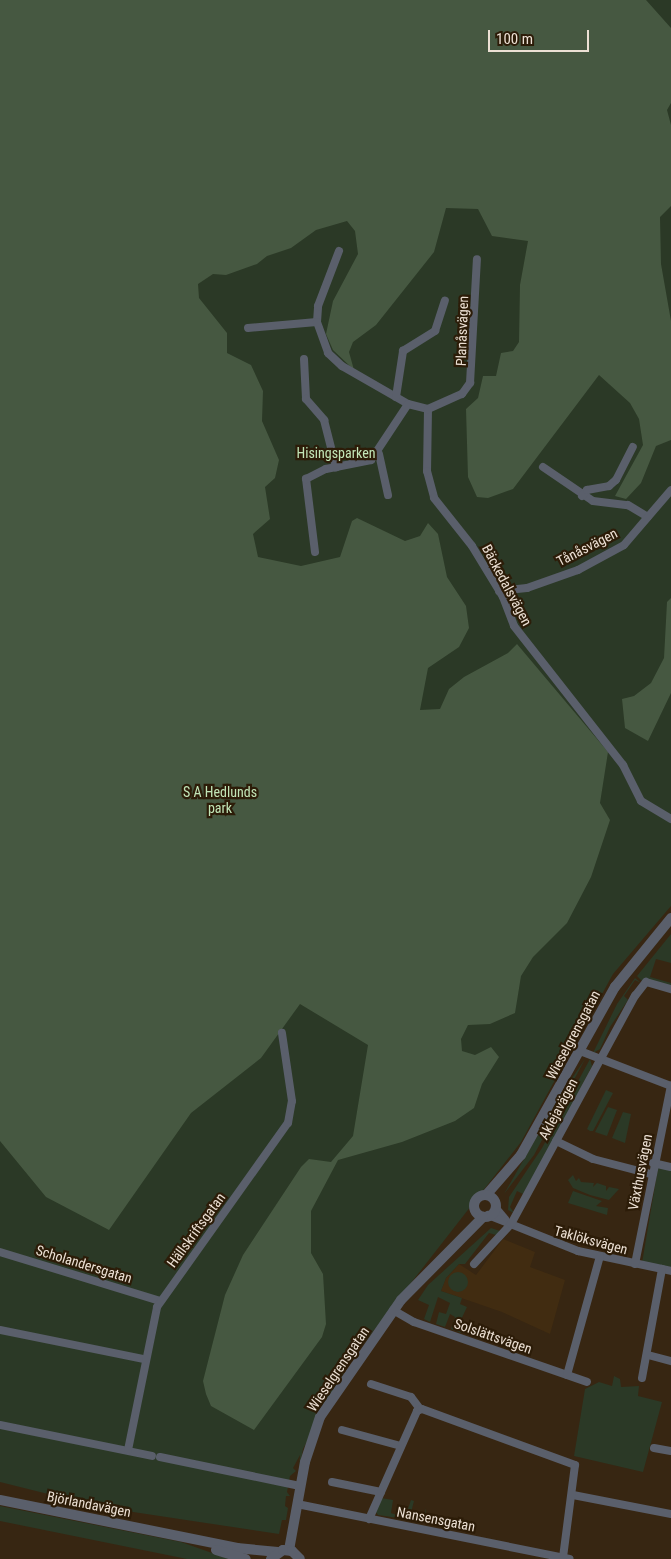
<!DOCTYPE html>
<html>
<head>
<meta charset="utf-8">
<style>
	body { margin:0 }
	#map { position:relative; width:671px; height:1559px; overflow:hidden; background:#372612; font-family:"Roboto Condensed",sans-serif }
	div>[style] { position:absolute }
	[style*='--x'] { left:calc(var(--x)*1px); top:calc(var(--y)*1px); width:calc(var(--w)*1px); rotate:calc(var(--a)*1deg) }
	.built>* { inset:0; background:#412c11 }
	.green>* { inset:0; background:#2b3926 }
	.round { border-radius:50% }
	.forest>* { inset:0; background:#465841 }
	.minor>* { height:8px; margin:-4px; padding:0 4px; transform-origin:4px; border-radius:4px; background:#5a5f6b }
	.tertiary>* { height:10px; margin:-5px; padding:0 5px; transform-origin:5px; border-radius:5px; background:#5a5f6b }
	.tertiary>.ring { margin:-5px; padding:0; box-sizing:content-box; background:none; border:10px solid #5a5f6b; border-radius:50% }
	span { translate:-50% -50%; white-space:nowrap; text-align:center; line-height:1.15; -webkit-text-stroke:4.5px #2c1c08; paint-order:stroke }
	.street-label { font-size:14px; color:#ece0d4 }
	.park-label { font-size:14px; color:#c2e6b8 }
	.scale { position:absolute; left:488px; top:30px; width:101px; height:22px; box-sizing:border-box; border:2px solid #ece0d4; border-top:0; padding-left:6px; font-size:15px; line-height:18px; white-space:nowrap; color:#ece0d4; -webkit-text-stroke:4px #2c1c08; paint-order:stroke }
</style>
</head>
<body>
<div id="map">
	<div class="built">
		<div style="clip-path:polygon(503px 1239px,535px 1252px,530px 1267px,565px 1280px,550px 1334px,502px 1312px,441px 1291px,446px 1278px,459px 1264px,476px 1275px)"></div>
	</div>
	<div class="green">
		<div style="clip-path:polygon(0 0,671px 0,671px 906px,613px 974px,521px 1142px,350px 1361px,303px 1449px,299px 1471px,300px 1455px,293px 1468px,296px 1471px,290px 1476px,287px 1492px,290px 1496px,286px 1496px,285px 1506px,288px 1508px,286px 1520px,282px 1520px,279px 1534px,100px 1507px,0 1482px)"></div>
		<div style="clip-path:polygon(671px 934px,671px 963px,656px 959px,650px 977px,671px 983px,671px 986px,642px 981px,637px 976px)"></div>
		<div style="clip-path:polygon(635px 978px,641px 983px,635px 980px,624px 996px,628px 1000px,610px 1027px,600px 1049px,593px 1053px,617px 1004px)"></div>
		<div style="clip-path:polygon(585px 1059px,534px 1155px,504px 1194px,560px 1096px)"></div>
		<div style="clip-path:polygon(590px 1059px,592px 1066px,545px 1156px,523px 1194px,517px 1191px,510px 1207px,514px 1213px,508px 1210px,509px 1197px,542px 1148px)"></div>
		<div style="clip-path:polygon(606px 1090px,613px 1093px,593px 1131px,590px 1131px,587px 1129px)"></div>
		<div style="clip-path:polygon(608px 1107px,617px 1110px,607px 1136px,595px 1132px)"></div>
		<div style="clip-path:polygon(623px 1112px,631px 1114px,625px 1143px,612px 1138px)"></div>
		<div style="clip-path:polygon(658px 1168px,671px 1170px,671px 1267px,642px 1263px)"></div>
		<div style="clip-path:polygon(573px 1175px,576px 1181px,579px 1178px,581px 1182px,594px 1183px,593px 1187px,597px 1183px,606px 1186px,606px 1191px,609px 1187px,619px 1189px,609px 1200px,590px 1195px,573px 1188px,568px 1180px)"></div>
		<div style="clip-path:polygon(573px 1191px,602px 1201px,596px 1206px,608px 1208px,607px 1215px,568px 1203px)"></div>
		<div style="clip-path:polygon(491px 1228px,500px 1231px,496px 1235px,489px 1233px,465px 1264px,459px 1264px,446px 1278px,441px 1291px,462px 1298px,460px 1304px,467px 1307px,458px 1326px,463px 1328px,461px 1333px,451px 1329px,455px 1317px,450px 1314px,445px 1327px,436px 1324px,439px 1312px,446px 1314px,450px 1303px,438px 1297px,430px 1322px,424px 1319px,429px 1305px,418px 1300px,428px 1285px)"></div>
		<div class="round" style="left:448px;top:1272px;width:20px;height:20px"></div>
		<div style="clip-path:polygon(614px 1376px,620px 1379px,621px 1387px,639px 1386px,638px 1396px,662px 1402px,643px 1472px,574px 1456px,585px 1389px,599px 1382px,612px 1386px)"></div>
		<div style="clip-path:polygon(381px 1498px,393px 1500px,391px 1513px,405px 1518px,411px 1500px,414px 1501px,410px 1516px,423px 1520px,426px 1508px,425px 1522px,378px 1515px,375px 1511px)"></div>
		<div style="clip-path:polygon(0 1506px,181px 1542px,229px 1559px,187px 1559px,0 1521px)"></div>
	</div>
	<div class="forest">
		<div style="clip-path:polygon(0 0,646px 0,671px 28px,671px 103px,667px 110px,671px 125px,671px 206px,660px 217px,661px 264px,671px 321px,671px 440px,656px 446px,641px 483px,626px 499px,615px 496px,643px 445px,639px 419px,630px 403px,599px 375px,513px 489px,488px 498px,477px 497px,468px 477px,466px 409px,478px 398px,483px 376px,496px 376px,501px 353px,513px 351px,519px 342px,520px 285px,528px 241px,492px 236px,478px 209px,446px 208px,434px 252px,376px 325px,353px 342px,349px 352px,354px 370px,333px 350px,326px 334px,333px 301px,358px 254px,355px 231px,347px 221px,316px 230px,291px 248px,267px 256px,257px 264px,226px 275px,213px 274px,198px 284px,199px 298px,227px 333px,227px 353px,251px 365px,263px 391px,262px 421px,279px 460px,275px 478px,265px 487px,270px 519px,253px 534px,258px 557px,301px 566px,340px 557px,352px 521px,357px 518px,405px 541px,420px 536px,428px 523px,438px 534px,447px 577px,466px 606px,469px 628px,459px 647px,428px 668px,420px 710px,440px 709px,449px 689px,464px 677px,508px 653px,517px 644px,608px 752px,600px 803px,610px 820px,591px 877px,567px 923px,533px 957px,521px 976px,515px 1013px,490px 1024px,468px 1025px,461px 1039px,462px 1051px,475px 1055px,491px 1047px,499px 1057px,482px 1084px,474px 1108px,455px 1121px,402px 1142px,338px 1160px,311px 1211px,311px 1253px,323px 1274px,326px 1324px,322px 1337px,254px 1430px,211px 1406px,206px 1394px,203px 1381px,225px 1295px,243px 1255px,301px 1167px,309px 1159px,331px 1162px,353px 1136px,368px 1045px,300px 1004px,261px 1058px,191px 1113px,109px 1230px,46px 1197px,0 1141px)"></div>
		<div style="clip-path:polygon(671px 598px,671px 693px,648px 741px,625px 728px,622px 699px,634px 696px,651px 683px,664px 658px,667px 602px)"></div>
	</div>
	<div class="minor">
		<div style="--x:317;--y:322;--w:16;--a:-86"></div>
		<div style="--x:318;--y:306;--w:59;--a:-69.1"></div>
		<div style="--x:248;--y:328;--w:69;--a:-5"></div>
		<div style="--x:317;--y:322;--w:33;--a:70"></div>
		<div style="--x:328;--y:353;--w:19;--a:43"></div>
		<div style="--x:342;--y:366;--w:76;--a:29.9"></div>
		<div style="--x:408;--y:404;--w:21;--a:14"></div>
		<div style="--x:428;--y:409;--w:62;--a:90.9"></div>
		<div style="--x:427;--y:471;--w:28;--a:75"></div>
		<div style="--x:434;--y:498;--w:61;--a:51.6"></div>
		<div style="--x:472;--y:546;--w:60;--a:58.7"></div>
		<div style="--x:503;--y:597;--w:31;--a:69"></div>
		<div style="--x:514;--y:626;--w:177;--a:51.9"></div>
		<div style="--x:623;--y:765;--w:40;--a:63.4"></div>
		<div style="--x:641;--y:801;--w:35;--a:31"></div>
		<div style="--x:304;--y:359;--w:40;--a:87.1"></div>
		<div style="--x:306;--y:399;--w:28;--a:49"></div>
		<div style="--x:324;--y:420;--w:49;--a:75.7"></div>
		<div style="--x:396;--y:397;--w:47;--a:-81.3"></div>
		<div style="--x:403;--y:351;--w:38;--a:-32"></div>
		<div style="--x:435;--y:331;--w:32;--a:-72"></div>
		<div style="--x:428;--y:409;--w:37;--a:-24"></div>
		<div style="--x:462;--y:394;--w:14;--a:-54"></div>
		<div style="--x:470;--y:383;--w:124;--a:-86.8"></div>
		<div style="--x:379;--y:454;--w:42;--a:77.6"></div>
		<div style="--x:543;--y:467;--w:60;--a:34.2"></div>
		<div style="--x:593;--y:501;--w:35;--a:7"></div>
		<div style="--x:628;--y:505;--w:23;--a:31"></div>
		<div style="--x:582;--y:496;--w:8;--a:-50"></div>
		<div style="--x:587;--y:490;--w:22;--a:-10"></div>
		<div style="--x:609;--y:486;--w:9;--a:-41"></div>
		<div style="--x:616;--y:480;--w:37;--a:-63"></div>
		<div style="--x:315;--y:552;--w:74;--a:-97"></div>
		<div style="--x:306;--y:479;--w:22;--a:-27"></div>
		<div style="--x:326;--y:469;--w:46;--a:-11.3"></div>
		<div style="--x:371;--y:460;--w:67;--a:-56.5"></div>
		<div style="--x:499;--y:591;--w:28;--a:-6"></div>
		<div style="--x:527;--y:588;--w:54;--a:-19.4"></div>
		<div style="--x:578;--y:570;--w:52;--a:-28.5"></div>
		<div style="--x:624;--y:545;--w:72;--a:-49.5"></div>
		<div style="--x:580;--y:1051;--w:97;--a:21"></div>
		<div style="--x:556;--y:1141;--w:41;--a:25.9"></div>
		<div style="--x:593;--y:1159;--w:60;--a:14.5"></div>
		<div style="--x:653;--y:1163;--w:18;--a:13"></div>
		<div style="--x:495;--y:1207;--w:16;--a:50"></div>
		<div style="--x:488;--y:1215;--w:97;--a:21.8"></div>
		<div style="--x:578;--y:1251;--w:95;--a:12.1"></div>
		<div style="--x:0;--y:1252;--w:167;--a:17"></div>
		<div style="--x:474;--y:1264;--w:54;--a:-47.2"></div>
		<div style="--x:511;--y:1224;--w:260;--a:-61.5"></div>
		<div style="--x:635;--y:996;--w:18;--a:-52"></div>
		<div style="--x:646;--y:982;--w:26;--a:16"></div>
		<div style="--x:635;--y:1264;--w:182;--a:-78.6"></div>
		<div style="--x:393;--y:1310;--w:24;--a:30"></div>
		<div style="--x:414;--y:1322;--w:183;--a:19.1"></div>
		<div style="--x:0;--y:1330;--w:147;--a:11.4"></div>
		<div style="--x:648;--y:1355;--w:24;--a:15"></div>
		<div style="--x:567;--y:1375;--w:123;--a:-74.5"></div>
		<div style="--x:642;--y:1378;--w:111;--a:-79.6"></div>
		<div style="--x:371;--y:1384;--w:42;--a:18"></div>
		<div style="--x:411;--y:1397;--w:15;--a:53"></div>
		<div style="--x:0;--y:1425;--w:155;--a:11.5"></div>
		<div style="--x:342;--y:1430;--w:61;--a:15.2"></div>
		<div style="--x:654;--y:1448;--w:17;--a:10"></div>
		<div style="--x:128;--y:1450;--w:146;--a:-78.5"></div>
		<div style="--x:157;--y:1307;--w:226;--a:-54.6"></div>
		<div style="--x:288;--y:1123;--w:22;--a:-80"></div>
		<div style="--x:292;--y:1101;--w:69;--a:-98.4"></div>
		<div style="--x:160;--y:1457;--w:143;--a:11.7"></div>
		<div style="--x:332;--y:1482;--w:50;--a:11.5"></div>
		<div style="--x:573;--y:1495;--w:100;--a:11"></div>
		<div style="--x:297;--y:1504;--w:278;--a:11.4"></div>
		<div style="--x:369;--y:1519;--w:118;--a:-66"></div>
		<div style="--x:417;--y:1411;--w:5;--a:-22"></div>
		<div style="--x:422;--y:1409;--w:163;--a:20.1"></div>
		<div style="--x:575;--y:1465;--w:93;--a:97.4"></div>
	</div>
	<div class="tertiary">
		<div style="--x:487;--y:1194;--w:52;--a:-48.9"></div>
		<div style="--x:521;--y:1155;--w:193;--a:-60.8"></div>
		<div style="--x:615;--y:987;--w:89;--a:-50.9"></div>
		<div class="ring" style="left:474px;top:1195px;width:12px;height:12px"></div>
		<div style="--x:0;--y:1500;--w:242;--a:11.4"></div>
		<div style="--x:237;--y:1548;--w:41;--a:5.6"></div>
		<div style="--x:216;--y:1550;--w:31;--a:17"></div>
		<div style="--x:289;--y:1550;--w:89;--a:-79.7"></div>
		<div style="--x:305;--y:1462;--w:47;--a:-71.6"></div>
		<div style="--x:320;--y:1417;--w:142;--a:-55.3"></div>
		<div style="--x:401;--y:1300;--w:117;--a:-45.3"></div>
		<div style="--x:271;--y:1559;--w:15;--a:-37"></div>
		<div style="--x:283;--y:1550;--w:9;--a:6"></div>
		<div style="--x:292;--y:1551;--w:11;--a:45"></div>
	</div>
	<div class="street-label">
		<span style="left:462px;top:331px;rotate:-88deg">Planåsvägen</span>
		<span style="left:587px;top:547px;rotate:-27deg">Tånåsvägen</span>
		<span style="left:507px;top:585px;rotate:62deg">Bäckedalsvägen</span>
		<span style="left:573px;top:1035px;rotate:-62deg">Wieselgrensgatan</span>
		<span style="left:558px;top:1109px;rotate:-62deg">Aklejavägen</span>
		<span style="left:640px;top:1172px;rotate:-79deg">Växthusvägen</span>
		<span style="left:196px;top:1230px;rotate:-54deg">Hällskriftsgatan</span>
		<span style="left:591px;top:1240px;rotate:15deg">Taklöksvägen</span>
		<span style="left:84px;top:1264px;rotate:17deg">Scholandersgatan</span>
		<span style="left:493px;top:1336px;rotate:19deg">Solslättsvägen</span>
		<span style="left:338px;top:1369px;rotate:-56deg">Wieselgrensgatan</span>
		<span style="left:89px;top:1504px;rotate:11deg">Björlandavägen</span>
		<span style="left:436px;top:1519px;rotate:11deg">Nansensgatan</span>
	</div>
	<div class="park-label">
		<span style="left:336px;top:453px">Hisingsparken</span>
		<span style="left:220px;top:800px">S A Hedlunds<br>park</span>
	</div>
	<div class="scale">100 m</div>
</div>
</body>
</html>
